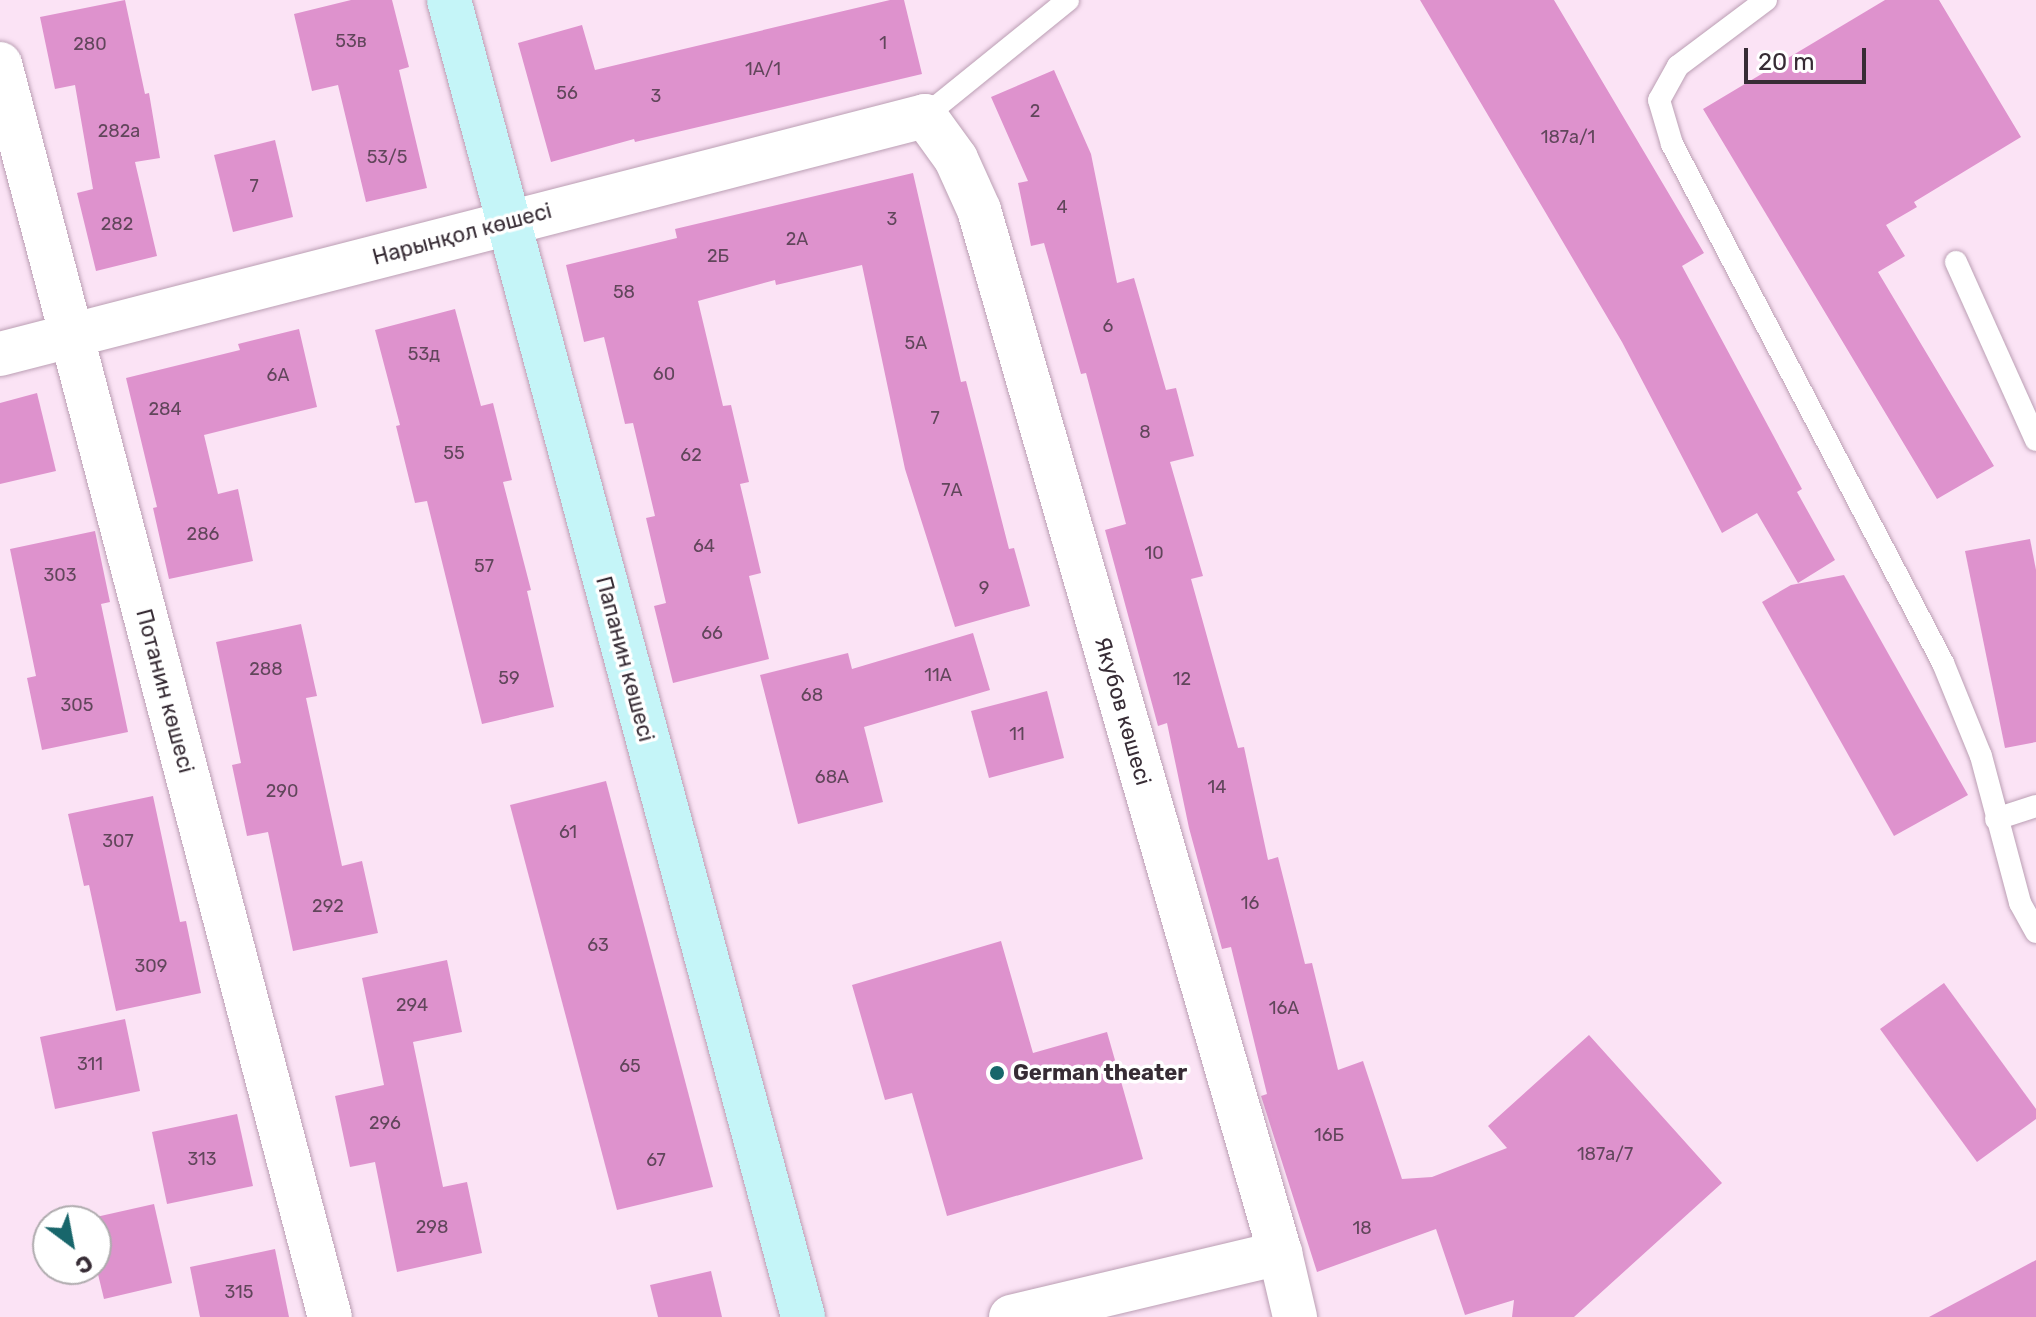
<!DOCTYPE html>
<html>
<head>
<meta charset="utf-8">
<style>
	body { margin:0 }
	#map { position:relative; width:2036px; height:1317px; overflow:hidden; background:#fbe3f5; font-family:Rubik,sans-serif }
	div>[style] { position:absolute }
	[style*='--x'] { left:calc(var(--x)*1px); top:calc(var(--y)*1px); width:calc(var(--w)*1px); rotate:calc(var(--a)*1deg) }
	.building>* { inset:0; background:#de92cd }
	.roads { filter:drop-shadow(0 0 2px #bb9fb4) drop-shadow(0 0 2px #bb9fb4) }
	.service>* { height:22px; margin:-11px; padding:0 11px; transform-origin:11px; border-radius:11px; background:#fff }
	.minor>* { height:44px; margin:-22px; padding:0 22px; transform-origin:22px; border-radius:22px; background:#fff }
	.secondary>* { height:44px; margin:-22px; padding:0 22px; transform-origin:22px; border-radius:22px; background:#c5f5f8 }
	.dots>* { width:22px; height:22px; translate:-50% -50%; box-sizing:border-box; border:4px solid #fff; border-radius:50% }
	span { translate:-50% -50%; white-space:nowrap; text-align:center; line-height:1.15; -webkit-text-stroke:7px #fff; paint-order:stroke }
	.number-label { font-size:18px; color:#61465b }
	.number-label span { -webkit-text-stroke-width:0 }
	.street-label { font-size:22px; color:#372c35 }
	.poi-label { font-size:22px; color:#372c35; font-weight:700 }
	.left { translate:0 -50%; text-align:left }
	.north { position:absolute; left:32px; top:1205px; width:80px; height:80px; box-sizing:border-box; background:#fff; border:2px solid #afabae; border-radius:50%; rotate:148deg; font-size:22px; font-weight:700; line-height:32px; text-align:center; color:#372c35 }
	.north::after { content:''; display:block; margin:auto; width:28px; height:36px; background:#18666b; clip-path:polygon(50% 0,100% 100%,50% 72%,0 100%) }
	.scale { position:absolute; left:1744px; top:48px; width:122px; height:36px; box-sizing:border-box; border:4px solid #372c35; border-top:0; padding-left:10px; font-size:24px; line-height:28px; white-space:nowrap; color:#372c35; -webkit-text-stroke:6px #fff; paint-order:stroke }
</style>
</head>
<body>
<div id="map">
	<div class="building">
		<div style="clip-path:polygon(125px 0,145px 94px,149px 93px,160px 158px,135px 162px,157px 256px,96px 271px,77px 193px,93px 189px,75px 85px,55px 89px,40px 17px)"></div>
		<div style="clip-path:polygon(351px 0,392px 0,409px 67px,399px 70px,427px 188px,366px 202px,338px 85px,312px 91px,294px 14px)"></div>
		<div style="clip-path:polygon(890px 0,904px 0,922px 74px,635px 142px,634px 139px,551px 162px,518px 43px,582px 25px,595px 70px)"></div>
		<div style="clip-path:polygon(1420px 0,1554px 0,1704px 253px,1682px 266px,1802px 489px,1797px 492px,1835px 560px,1798px 583px,1757px 513px,1722px 533px,1622px 342px)"></div>
		<div style="clip-path:polygon(1885px 0,1939px 0,2021px 137px,1914px 202px,1917px 207px,1886px 225px,1905px 256px,1878px 272px,1994px 466px,1937px 499px,1703px 109px)"></div>
		<div style="clip-path:polygon(1054px 70px,1091px 154px,1117px 283px,1134px 278px,1166px 390px,1176px 388px,1194px 456px,1170px 462px,1203px 576px,1191px 579px,1238px 748px,1244px 747px,1268px 860px,1278px 857px,1305px 964px,1312px 963px,1338px 1070px,1363px 1061px,1402px 1179px,1432px 1177px,1507px 1148px,1488px 1126px,1589px 1035px,1722px 1183px,1574px 1317px,1512px 1317px,1514px 1300px,1465px 1315px,1436px 1229px,1317px 1272px,1261px 1096px,1267px 1094px,1231px 947px,1222px 949px,1189px 828px,1167px 723px,1158px 726px,1105px 530px,1126px 524px,1086px 373px,1081px 374px,1044px 243px,1031px 246px,1018px 183px,1028px 181px,991px 97px)"></div>
		<div style="clip-path:polygon(275px 140px,293px 217px,233px 232px,214px 155px)"></div>
		<div style="clip-path:polygon(913px 173px,961px 382px,966px 381px,1009px 549px,1014px 548px,1030px 606px,955px 627px,905px 469px,862px 265px,776px 285px,775px 280px,698px 301px,723px 406px,731px 405px,749px 482px,740px 484px,761px 573px,749px 576px,769px 659px,673px 683px,654px 606px,666px 603px,646px 518px,655px 516px,633px 423px,625px 424px,604px 337px,584px 342px,566px 265px,677px 238px,675px 229px)"></div>
		<div style="clip-path:polygon(455px 309px,481px 406px,493px 403px,512px 480px,503px 482px,531px 590px,527px 591px,554px 707px,482px 724px,427px 501px,415px 503px,396px 426px,400px 425px,375px 330px)"></div>
		<div style="clip-path:polygon(299px 329px,317px 407px,204px 435px,218px 494px,238px 489px,253px 561px,169px 579px,153px 508px,157px 507px,126px 378px,240px 350px,238px 344px)"></div>
		<div style="clip-path:polygon(37px 393px,56px 471px,0 484px,0 403px)"></div>
		<div style="clip-path:polygon(95px 531px,110px 602px,101px 604px,128px 732px,42px 750px,27px 678px,36px 676px,10px 549px)"></div>
		<div style="clip-path:polygon(2030px 539px,2036px 570px,2036px 742px,2005px 748px,1965px 551px)"></div>
		<div style="clip-path:polygon(1844px 575px,1968px 795px,1894px 836px,1762px 602px,1791px 585px)"></div>
		<div style="clip-path:polygon(301px 624px,317px 696px,306px 698px,342px 866px,362px 861px,378px 933px,293px 951px,268px 832px,247px 836px,232px 765px,241px 763px,216px 642px)"></div>
		<div style="clip-path:polygon(973px 633px,990px 690px,864px 727px,883px 802px,798px 824px,760px 675px,848px 653px,852px 669px)"></div>
		<div style="clip-path:polygon(1047px 691px,1064px 758px,989px 778px,971px 711px)"></div>
		<div style="clip-path:polygon(606px 781px,713px 1187px,617px 1210px,510px 805px)"></div>
		<div style="clip-path:polygon(153px 796px,180px 922px,186px 921px,201px 993px,116px 1011px,89px 885px,84px 886px,68px 814px)"></div>
		<div style="clip-path:polygon(1001px 941px,1033px 1053px,1107px 1032px,1143px 1159px,947px 1216px,912px 1093px,885px 1100px,852px 985px)"></div>
		<div style="clip-path:polygon(447px 960px,462px 1032px,413px 1042px,443px 1187px,467px 1182px,482px 1253px,397px 1272px,375px 1162px,350px 1167px,335px 1096px,384px 1085px,362px 978px)"></div>
		<div style="clip-path:polygon(1944px 983px,2036px 1109px,2036px 1119px,1977px 1162px,1880px 1029px)"></div>
		<div style="clip-path:polygon(125px 1019px,140px 1091px,55px 1109px,40px 1037px)"></div>
		<div style="clip-path:polygon(237px 1114px,253px 1186px,167px 1204px,152px 1132px)"></div>
		<div style="clip-path:polygon(154px 1204px,172px 1283px,104px 1299px,96px 1266px,96px 1217px)"></div>
		<div style="clip-path:polygon(275px 1249px,289px 1317px,200px 1317px,190px 1267px)"></div>
		<div style="clip-path:polygon(2036px 1260px,2036px 1317px,1929px 1317px)"></div>
		<div style="clip-path:polygon(711px 1271px,722px 1317px,658px 1317px,650px 1285px)"></div>
	</div>
	<div class="roads">
		<div class="service">
			<div style="--x:1766;--y:0;--w:110;--a:143.1"></div>
			<div style="--x:1678;--y:66;--w:39;--a:119"></div>
			<div style="--x:1659;--y:100;--w:46;--a:73.5"></div>
			<div style="--x:1672;--y:144;--w:585;--a:62.43"></div>
			<div style="--x:1943;--y:663;--w:100;--a:67.8"></div>
			<div style="--x:1981;--y:756;--w:152;--a:75.1"></div>
			<div style="--x:2020;--y:903;--w:33;--a:61"></div>
			<div style="--x:925;--y:116;--w:184;--a:-39"></div>
			<div style="--x:1956;--y:262;--w:195;--a:65.8"></div>
			<div style="--x:1996;--y:819;--w:42;--a:-18"></div>
		</div>
		<div class="minor">
			<div style="--x:0;--y:64;--w:1296;--a:75.25"></div>
			<div style="--x:0;--y:354;--w:955;--a:-14.43"></div>
			<div style="--x:925;--y:116;--w:53;--a:54.2"></div>
			<div style="--x:956;--y:159;--w:56;--a:65.7"></div>
			<div style="--x:979;--y:210;--w:1086;--a:73.9"></div>
			<div style="--x:1280;--y:1253;--w:66;--a:76.8"></div>
			<div style="--x:1011;--y:1317;--w:277;--a:-13.4"></div>
		</div>
		<div class="secondary">
			<div style="--x:449;--y:0;--w:1364;--a:74.95"></div>
		</div>
	</div>
	<div class="dots">
		<div style="left:997px;top:1073px;background:#18666b"></div>
	</div>
	<div class="number-label">
		<span style="left:351px;top:41px">53в</span>
		<span style="left:883px;top:43px">1</span>
		<span style="left:90px;top:44px">280</span>
		<span style="left:763px;top:69px">1А/1</span>
		<span style="left:567px;top:93px">56</span>
		<span style="left:656px;top:96px">3</span>
		<span style="left:1035px;top:111px">2</span>
		<span style="left:119px;top:131px">282а</span>
		<span style="left:1568px;top:137px">187а/1</span>
		<span style="left:387px;top:157px">53/5</span>
		<span style="left:254px;top:186px">7</span>
		<span style="left:1062px;top:207px">4</span>
		<span style="left:892px;top:219px">3</span>
		<span style="left:117px;top:224px">282</span>
		<span style="left:797px;top:239px">2А</span>
		<span style="left:718px;top:256px">2Б</span>
		<span style="left:624px;top:292px">58</span>
		<span style="left:1108px;top:326px">6</span>
		<span style="left:916px;top:343px">5А</span>
		<span style="left:424px;top:354px">53д</span>
		<span style="left:664px;top:374px">60</span>
		<span style="left:278px;top:375px">6А</span>
		<span style="left:165px;top:409px">284</span>
		<span style="left:935px;top:418px">7</span>
		<span style="left:1145px;top:432px">8</span>
		<span style="left:454px;top:453px">55</span>
		<span style="left:691px;top:455px">62</span>
		<span style="left:952px;top:490px">7А</span>
		<span style="left:203px;top:534px">286</span>
		<span style="left:704px;top:546px">64</span>
		<span style="left:1154px;top:553px">10</span>
		<span style="left:484px;top:566px">57</span>
		<span style="left:60px;top:575px">303</span>
		<span style="left:984px;top:588px">9</span>
		<span style="left:712px;top:633px">66</span>
		<span style="left:266px;top:669px">288</span>
		<span style="left:938px;top:675px">11А</span>
		<span style="left:509px;top:678px">59</span>
		<span style="left:1182px;top:679px">12</span>
		<span style="left:812px;top:695px">68</span>
		<span style="left:77px;top:705px">305</span>
		<span style="left:1017px;top:734px">11</span>
		<span style="left:832px;top:777px">68А</span>
		<span style="left:1217px;top:787px">14</span>
		<span style="left:282px;top:791px">290</span>
		<span style="left:568px;top:832px">61</span>
		<span style="left:118px;top:841px">307</span>
		<span style="left:1250px;top:903px">16</span>
		<span style="left:328px;top:906px">292</span>
		<span style="left:598px;top:945px">63</span>
		<span style="left:151px;top:966px">309</span>
		<span style="left:412px;top:1005px">294</span>
		<span style="left:1284px;top:1008px">16А</span>
		<span style="left:90px;top:1064px">311</span>
		<span style="left:630px;top:1066px">65</span>
		<span style="left:385px;top:1123px">296</span>
		<span style="left:1329px;top:1135px">16Б</span>
		<span style="left:1605px;top:1154px">187а/7</span>
		<span style="left:202px;top:1159px">313</span>
		<span style="left:656px;top:1160px">67</span>
		<span style="left:432px;top:1227px">298</span>
		<span style="left:1362px;top:1228px">18</span>
		<span style="left:239px;top:1292px">315</span>
	</div>
	<div class="street-label">
		<span style="left:462px;top:234px;rotate:-15deg">Нарынқол көшесі</span>
		<span style="left:625px;top:659px;rotate:75deg">Папанин көшесі</span>
		<span style="left:165px;top:691px;rotate:75deg">Потанин көшесі</span>
		<span style="left:1123px;top:711px;rotate:74deg">Якубов көшесі</span>
	</div>
	<div class="poi-label">
		<span class="left" style="left:1013px;top:1073px">German theater</span>
	</div>
	<div class="north">С</div>
	<div class="scale">20 m</div>
</div>
</body>
</html>
